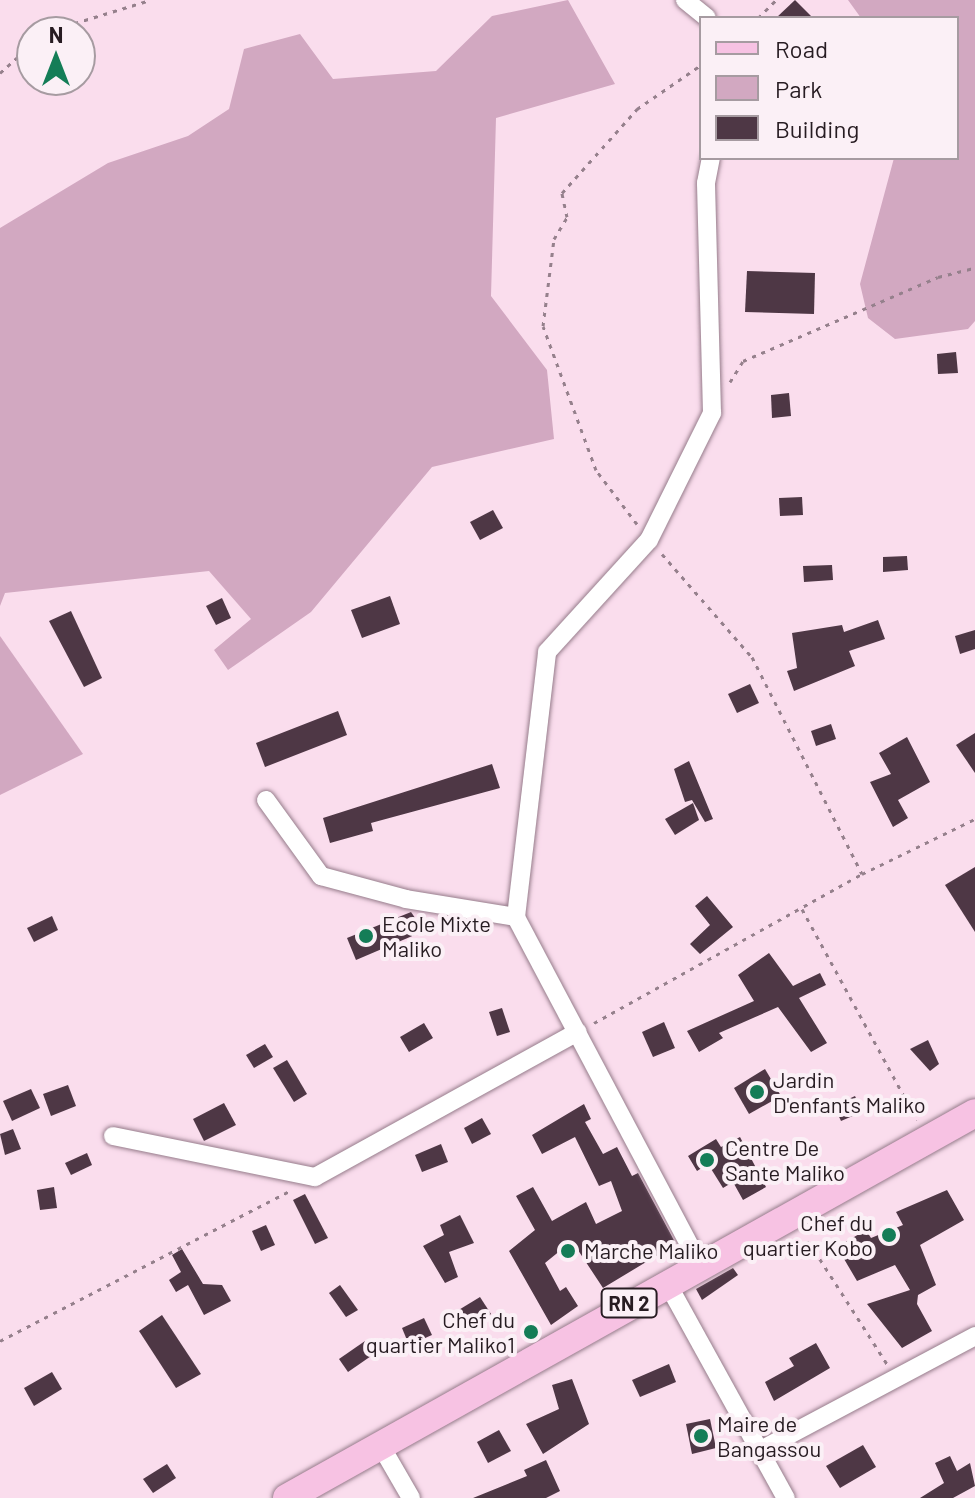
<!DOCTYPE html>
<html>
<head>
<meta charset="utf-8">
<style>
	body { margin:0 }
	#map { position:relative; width:975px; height:1498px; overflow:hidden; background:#fadded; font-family:Barlow,sans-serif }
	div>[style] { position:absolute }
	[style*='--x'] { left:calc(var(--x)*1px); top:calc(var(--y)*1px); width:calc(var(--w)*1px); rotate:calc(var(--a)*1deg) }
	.green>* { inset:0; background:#d2a8c1 }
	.building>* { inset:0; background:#4e3745 }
	.path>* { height:3px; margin-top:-1.5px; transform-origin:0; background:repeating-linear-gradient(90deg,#95808c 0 4px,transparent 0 10px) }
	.roads { filter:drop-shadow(0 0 2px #967c8b) drop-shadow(0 0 2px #967c8b) }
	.minor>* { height:18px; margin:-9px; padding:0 9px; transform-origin:9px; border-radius:9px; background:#fff }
	.primary>* { height:28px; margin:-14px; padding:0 14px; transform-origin:14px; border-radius:14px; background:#f7c2e3 }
	.dots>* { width:22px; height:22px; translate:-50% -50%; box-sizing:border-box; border:4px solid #fbf0f6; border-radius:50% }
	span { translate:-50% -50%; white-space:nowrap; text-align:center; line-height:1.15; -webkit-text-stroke:8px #fbf0f6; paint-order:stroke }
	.shield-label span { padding:2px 6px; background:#fbf0f6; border:2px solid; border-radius:6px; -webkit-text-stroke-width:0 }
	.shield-label { font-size:20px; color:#271c22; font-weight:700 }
	.poi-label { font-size:22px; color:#271c22 }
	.left { translate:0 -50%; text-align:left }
	.right { translate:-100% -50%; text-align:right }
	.legend { position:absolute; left:699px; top:16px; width:260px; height:144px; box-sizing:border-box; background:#fbf0f6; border:2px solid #a69ba1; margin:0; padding:10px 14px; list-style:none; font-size:24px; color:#271c22 }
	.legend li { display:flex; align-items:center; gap:16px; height:40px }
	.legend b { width:40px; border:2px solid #a69ba1 }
	.north { position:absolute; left:16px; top:16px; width:80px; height:80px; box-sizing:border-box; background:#fbf0f6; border:2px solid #a69ba1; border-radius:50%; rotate:0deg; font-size:22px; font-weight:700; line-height:32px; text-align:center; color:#271c22 }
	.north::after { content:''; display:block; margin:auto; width:28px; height:36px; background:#147d57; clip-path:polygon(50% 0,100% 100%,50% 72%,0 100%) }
</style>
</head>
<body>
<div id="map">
	<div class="green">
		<div style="clip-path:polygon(568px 0,615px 84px,496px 118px,491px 296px,547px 370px,554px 439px,432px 467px,311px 612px,228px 670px,214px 650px,251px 619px,209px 571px,5px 593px,0 606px,0 228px,108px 163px,188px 136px,229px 109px,244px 49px,300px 34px,333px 79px,436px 71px,492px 16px)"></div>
		<div style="clip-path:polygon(848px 0,975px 0,975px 321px,968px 329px,895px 339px,868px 318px,860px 284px,894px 158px,957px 158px,957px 18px,861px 18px)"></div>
		<div style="clip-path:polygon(0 636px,83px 754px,0 795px)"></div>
	</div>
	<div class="building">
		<div style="clip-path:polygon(795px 0,813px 18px,776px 18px)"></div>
		<div style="clip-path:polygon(747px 271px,815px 273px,814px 314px,745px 312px)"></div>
		<div style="clip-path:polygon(956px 352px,958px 373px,938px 374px,937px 354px)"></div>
		<div style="clip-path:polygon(789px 393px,791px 416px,772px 418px,771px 395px)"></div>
		<div style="clip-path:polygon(802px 497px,803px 515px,780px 516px,779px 498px)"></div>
		<div style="clip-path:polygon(493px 510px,503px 528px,480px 540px,470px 522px)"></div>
		<div style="clip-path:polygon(907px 556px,908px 570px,883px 572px,883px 557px)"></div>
		<div style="clip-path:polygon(832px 565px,833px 580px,804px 582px,803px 566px)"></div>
		<div style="clip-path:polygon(390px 596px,400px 624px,362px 638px,351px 610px)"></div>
		<div style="clip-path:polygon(222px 598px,231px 618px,216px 625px,206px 606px)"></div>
		<div style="clip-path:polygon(71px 611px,102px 678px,84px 687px,49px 621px)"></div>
		<div style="clip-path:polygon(878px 620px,885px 639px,849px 651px,855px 666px,794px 691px,787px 671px,797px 668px,792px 633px,842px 625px,844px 632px)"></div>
		<div style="clip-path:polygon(975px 630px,975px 649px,960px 654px,955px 636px)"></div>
		<div style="clip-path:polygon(750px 684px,759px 703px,737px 713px,728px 694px)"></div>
		<div style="clip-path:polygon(338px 711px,347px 735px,265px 767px,256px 743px)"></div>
		<div style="clip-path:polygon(831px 724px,836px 739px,816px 746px,811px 731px)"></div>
		<div style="clip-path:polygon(975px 733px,975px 773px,956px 745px)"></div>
		<div style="clip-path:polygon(907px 737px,930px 782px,898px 800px,908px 818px,893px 827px,870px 782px,891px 774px,879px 753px)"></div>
		<div style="clip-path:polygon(689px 761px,713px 819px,705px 822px,692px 800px,685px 802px,674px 769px)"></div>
		<div style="clip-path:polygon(492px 764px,500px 788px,371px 823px,373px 831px,330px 843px,323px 818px)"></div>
		<div style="clip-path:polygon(693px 803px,699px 820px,675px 835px,665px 819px)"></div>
		<div style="clip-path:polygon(975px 867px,975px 932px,945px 885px)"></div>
		<div style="clip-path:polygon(707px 896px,733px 927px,700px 954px,690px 944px,710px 925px,695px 906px)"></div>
		<div style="clip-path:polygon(411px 912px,424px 931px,356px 960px,347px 938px)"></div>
		<div style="clip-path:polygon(52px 916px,58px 930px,34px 942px,27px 928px)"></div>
		<div style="clip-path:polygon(769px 953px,793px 986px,820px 973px,826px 985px,799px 998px,827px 1043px,811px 1052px,778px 1007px,719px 1033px,723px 1038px,699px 1052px,687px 1031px,754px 1001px,738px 975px)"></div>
		<div style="clip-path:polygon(502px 1008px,510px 1032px,497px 1036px,489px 1012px)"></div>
		<div style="clip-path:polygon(664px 1022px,675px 1048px,653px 1057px,642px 1032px)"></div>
		<div style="clip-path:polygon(424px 1023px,433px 1038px,409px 1052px,400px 1037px)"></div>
		<div style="clip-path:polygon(928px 1040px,939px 1064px,930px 1071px,910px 1049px)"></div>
		<div style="clip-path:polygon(265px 1044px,273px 1057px,254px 1068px,246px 1055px)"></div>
		<div style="clip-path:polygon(287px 1060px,307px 1094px,294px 1102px,273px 1068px)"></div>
		<div style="clip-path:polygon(765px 1069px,781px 1096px,749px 1114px,734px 1088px)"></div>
		<div style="clip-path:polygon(68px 1085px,76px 1106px,51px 1116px,43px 1094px)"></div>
		<div style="clip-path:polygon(31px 1089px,40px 1108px,12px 1121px,3px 1101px)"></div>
		<div style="clip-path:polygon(855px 1096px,862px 1112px,841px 1121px,834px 1106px)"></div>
		<div style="clip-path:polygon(224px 1103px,236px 1125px,204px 1141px,193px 1119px)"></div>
		<div style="clip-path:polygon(584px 1104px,591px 1119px,585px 1122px,603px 1154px,617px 1147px,632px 1176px,638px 1173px,676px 1244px,603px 1288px,572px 1241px,545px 1263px,560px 1291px,566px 1287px,578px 1306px,551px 1325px,509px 1251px,535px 1230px,516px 1196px,533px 1187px,552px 1221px,586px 1202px,596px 1224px,622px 1211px,611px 1181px,599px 1186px,575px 1137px,542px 1154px,532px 1135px)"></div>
		<div style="clip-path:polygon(482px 1118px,491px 1134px,472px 1144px,464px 1128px)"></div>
		<div style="clip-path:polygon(13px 1129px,21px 1149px,5px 1155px,0 1134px)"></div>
		<div style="clip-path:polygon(740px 1137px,766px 1187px,743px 1200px,733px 1182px,723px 1188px,708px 1164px,697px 1171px,688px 1156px,716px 1139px,721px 1147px)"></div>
		<div style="clip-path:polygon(441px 1144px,448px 1162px,422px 1172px,415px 1155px)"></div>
		<div style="clip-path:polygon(87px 1153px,92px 1165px,71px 1175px,65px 1163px)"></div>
		<div style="clip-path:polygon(54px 1187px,57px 1208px,40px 1210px,37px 1190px)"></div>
		<div style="clip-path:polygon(947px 1190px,964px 1220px,920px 1245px,936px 1285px,918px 1295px,917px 1304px,932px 1331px,902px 1348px,867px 1304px,910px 1290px,895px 1265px,857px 1281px,837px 1247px,866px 1230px,871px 1238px,903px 1225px,896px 1212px)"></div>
		<div style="clip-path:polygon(305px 1194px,328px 1238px,315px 1244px,293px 1200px)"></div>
		<div style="clip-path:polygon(460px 1215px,474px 1243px,449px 1252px,458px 1277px,445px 1283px,423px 1246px,444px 1235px,440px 1225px)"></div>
		<div style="clip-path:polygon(266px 1225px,275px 1245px,261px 1251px,252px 1231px)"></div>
		<div style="clip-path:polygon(182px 1249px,203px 1284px,222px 1285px,231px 1301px,204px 1315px,188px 1285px,176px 1292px,169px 1280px,181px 1272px,172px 1255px)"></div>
		<div style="clip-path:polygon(733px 1268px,738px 1275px,702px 1300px,696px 1289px)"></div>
		<div style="clip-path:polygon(340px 1285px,358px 1310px,346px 1317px,329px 1293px)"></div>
		<div style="clip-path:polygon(480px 1297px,491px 1314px,468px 1328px,457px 1311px)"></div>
		<div style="clip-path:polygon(162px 1315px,201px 1374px,176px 1388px,139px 1331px)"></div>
		<div style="clip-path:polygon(424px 1318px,432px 1335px,409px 1345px,402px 1328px)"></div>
		<div style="clip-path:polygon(365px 1341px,374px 1354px,348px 1372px,339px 1359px)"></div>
		<div style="clip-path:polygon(816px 1343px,830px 1368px,774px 1401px,765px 1382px,794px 1366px,789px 1358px)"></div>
		<div style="clip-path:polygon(669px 1364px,676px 1382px,640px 1397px,632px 1380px)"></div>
		<div style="clip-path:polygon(52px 1372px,62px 1389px,34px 1406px,24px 1388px)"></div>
		<div style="clip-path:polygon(572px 1379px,589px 1424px,543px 1454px,526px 1424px,559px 1409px,552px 1385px)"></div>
		<div style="clip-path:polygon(710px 1419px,716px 1448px,692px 1454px,686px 1424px)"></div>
		<div style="clip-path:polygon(499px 1430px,511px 1451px,488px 1463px,477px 1442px)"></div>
		<div style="clip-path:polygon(863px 1445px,876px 1467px,840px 1488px,826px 1466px)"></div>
		<div style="clip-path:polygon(950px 1456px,957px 1471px,970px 1463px,975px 1486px,953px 1498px,920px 1498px,944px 1483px,935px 1463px)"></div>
		<div style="clip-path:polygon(546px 1460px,560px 1491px,546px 1498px,473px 1498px,527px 1476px,524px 1470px)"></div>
		<div style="clip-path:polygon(167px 1464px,176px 1478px,153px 1493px,143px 1479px)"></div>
	</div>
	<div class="path">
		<div style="--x:758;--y:18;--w:25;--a:-45"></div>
		<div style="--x:46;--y:32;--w:109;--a:-17.1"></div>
		<div style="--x:0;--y:73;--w:43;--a:-42.2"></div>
		<div style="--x:730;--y:382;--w:25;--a:-58"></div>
		<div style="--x:743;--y:361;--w:212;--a:-23.3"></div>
		<div style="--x:938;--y:277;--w:38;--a:-14"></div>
		<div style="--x:637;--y:524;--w:68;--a:-127.2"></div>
		<div style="--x:596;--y:470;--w:153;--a:-110.2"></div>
		<div style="--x:543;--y:326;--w:88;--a:-82.8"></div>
		<div style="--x:554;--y:239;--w:26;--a:-59"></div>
		<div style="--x:567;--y:217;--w:25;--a:-102"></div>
		<div style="--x:562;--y:193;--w:113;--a:-48.2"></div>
		<div style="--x:637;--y:109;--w:78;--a:-34.5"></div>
		<div style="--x:662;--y:554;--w:137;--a:48.9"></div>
		<div style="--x:752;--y:657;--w:243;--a:63.1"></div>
		<div style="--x:802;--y:909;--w:240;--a:61.4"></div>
		<div style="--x:594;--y:1023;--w:307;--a:-29.1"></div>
		<div style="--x:862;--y:874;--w:126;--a:-26"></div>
		<div style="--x:786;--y:1247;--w:24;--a:-12"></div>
		<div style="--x:809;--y:1242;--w:145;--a:57.4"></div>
		<div style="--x:0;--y:1341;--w:328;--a:-27.4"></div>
	</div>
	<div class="roads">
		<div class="minor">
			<div style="--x:685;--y:0;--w:28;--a:39"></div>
			<div style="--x:266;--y:800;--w:94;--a:54.1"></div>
			<div style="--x:321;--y:876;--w:88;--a:15.1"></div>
			<div style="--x:406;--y:899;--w:111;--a:9.3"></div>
			<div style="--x:113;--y:1136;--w:206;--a:11.5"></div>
			<div style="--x:315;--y:1177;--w:300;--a:-28.9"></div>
			<div style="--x:699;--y:1263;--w:391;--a:-117.9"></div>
			<div style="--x:516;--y:917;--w:267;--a:-83.3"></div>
			<div style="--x:547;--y:652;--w:151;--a:-47.7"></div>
			<div style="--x:649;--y:540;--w:142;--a:-63.6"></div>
			<div style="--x:712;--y:413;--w:230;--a:-91.5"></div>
			<div style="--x:706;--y:183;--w:25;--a:-79"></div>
			<div style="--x:666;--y:1281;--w:248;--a:61.1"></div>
			<div style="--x:381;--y:1446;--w:60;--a:60"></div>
			<div style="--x:759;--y:1451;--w:245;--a:-28"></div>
		</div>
		<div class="primary">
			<div style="--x:287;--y:1498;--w:788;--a:-29.23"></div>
		</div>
	</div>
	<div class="dots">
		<div style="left:366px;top:936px;background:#147d57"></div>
		<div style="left:757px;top:1092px;background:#147d57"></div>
		<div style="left:707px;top:1160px;background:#147d57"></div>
		<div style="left:889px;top:1235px;background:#147d57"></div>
		<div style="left:568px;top:1251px;background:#147d57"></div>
		<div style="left:531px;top:1332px;background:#147d57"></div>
		<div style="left:701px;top:1436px;background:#147d57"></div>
	</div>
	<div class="shield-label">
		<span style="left:629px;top:1303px">RN 2</span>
	</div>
	<div class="poi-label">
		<span class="left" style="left:382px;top:936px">Ecole Mixte<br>Maliko</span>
		<span class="left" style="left:773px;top:1092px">Jardin<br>D'enfants Maliko</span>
		<span class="left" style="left:725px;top:1160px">Centre De<br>Sante Maliko</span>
		<span class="right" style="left:873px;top:1235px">Chef du<br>quartier Kobo</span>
		<span class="left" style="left:584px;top:1251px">Marche Maliko</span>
		<span class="right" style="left:515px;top:1332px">Chef du<br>quartier Maliko1</span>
		<span class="left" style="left:717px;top:1436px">Maire de<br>Bangassou</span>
	</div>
	<ul class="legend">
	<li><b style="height:10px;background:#f7c2e3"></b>Road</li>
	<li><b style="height:22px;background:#d2a8c1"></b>Park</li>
	<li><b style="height:22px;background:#4e3745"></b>Building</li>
	</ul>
	<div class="north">N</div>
</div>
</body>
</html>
